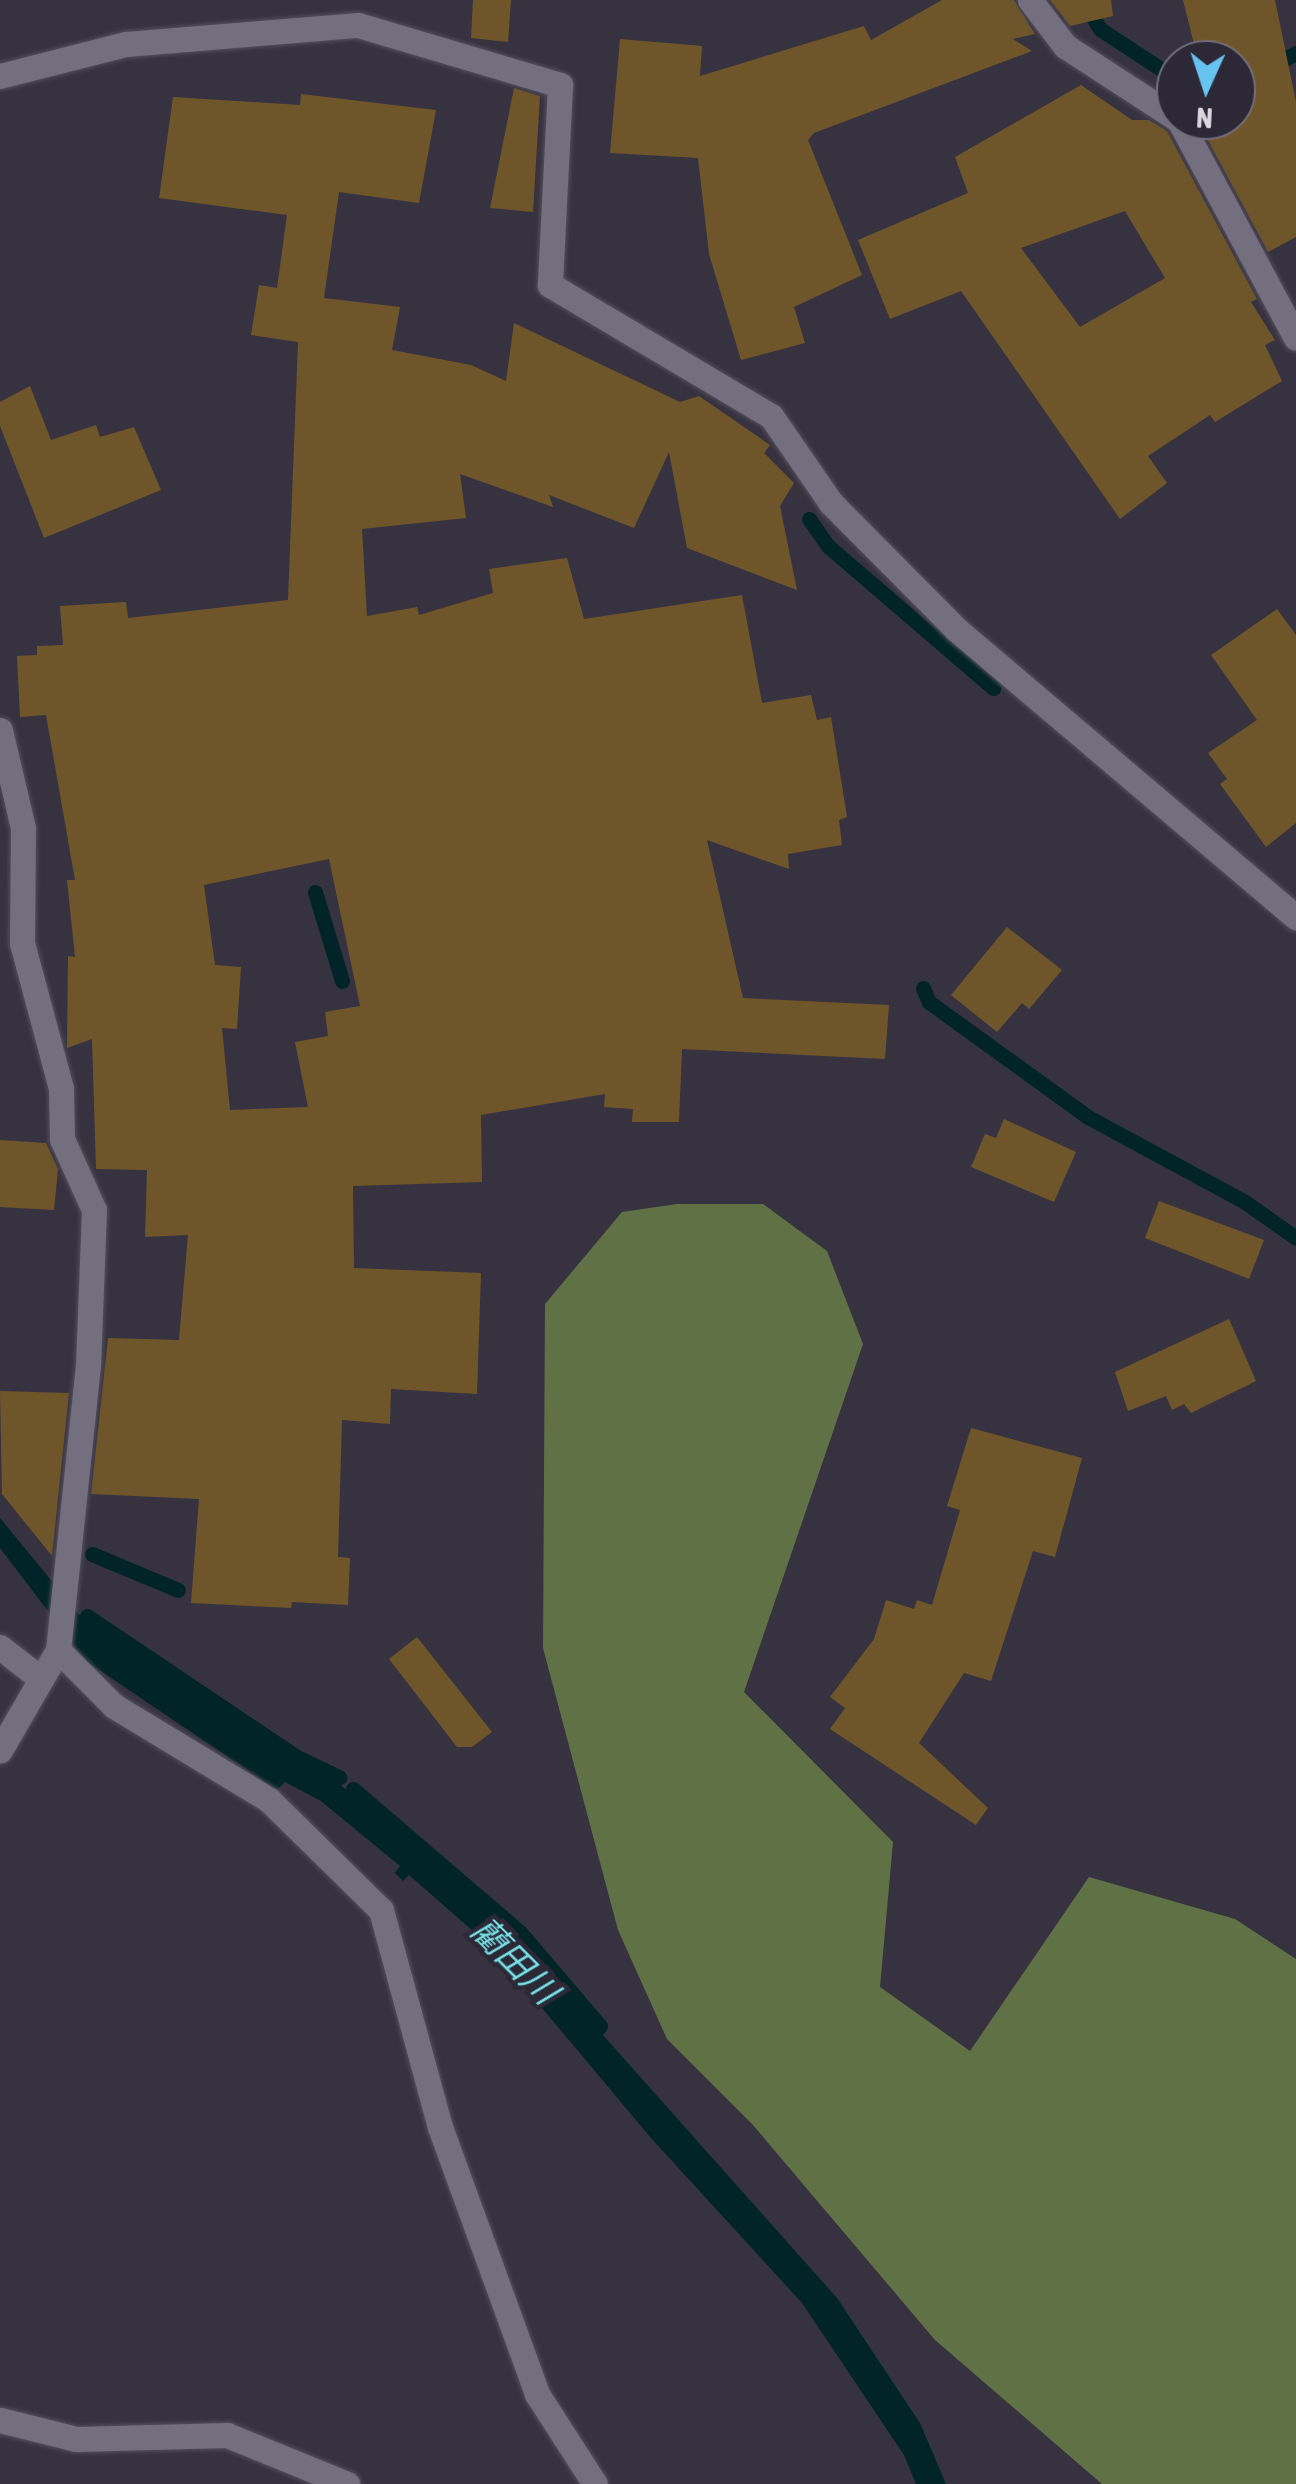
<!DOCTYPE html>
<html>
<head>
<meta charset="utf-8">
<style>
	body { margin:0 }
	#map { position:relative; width:1296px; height:2484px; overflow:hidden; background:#373240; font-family:"Asap Condensed","Noto Sans JP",sans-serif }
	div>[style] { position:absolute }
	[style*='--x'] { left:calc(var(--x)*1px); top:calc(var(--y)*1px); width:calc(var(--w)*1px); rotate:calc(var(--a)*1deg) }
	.forest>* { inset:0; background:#607245 }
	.water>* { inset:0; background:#002427 }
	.stream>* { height:15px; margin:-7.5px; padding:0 7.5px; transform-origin:7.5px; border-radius:7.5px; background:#002427 }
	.building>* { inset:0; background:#6f562a }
	.roads { filter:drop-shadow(0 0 2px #534f5a) drop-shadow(0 0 2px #534f5a) }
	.minor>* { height:25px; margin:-12.5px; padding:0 12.5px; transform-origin:12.5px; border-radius:12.5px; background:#746f7f }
	.tertiary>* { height:25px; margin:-12.5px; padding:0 12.5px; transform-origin:12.5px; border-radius:12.5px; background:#746f7f }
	span { translate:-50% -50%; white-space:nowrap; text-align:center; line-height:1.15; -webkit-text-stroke:9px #2d2836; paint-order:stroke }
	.water-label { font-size:35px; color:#75e1e7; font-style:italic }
	.north { position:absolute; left:1156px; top:40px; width:100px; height:100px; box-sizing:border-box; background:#2d2836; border:2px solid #726e7a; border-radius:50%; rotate:183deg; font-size:28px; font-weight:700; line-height:40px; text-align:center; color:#dad7e0 }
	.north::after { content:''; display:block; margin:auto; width:35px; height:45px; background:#67c4f0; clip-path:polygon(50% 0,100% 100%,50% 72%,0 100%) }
</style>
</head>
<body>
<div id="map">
	<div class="forest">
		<div style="clip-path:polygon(677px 1204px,763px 1204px,827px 1251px,863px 1344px,744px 1692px,893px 1842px,880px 1987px,970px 2051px,1089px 1877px,1235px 1919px,1296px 1959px,1296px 2484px,1102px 2484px,935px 2340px,753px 2125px,667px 2039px,618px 1930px,543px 1648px,545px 1304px,622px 1212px)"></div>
	</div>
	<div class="water">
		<div style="clip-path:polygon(0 1518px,87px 1624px,292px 1759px,335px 1780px,514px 1935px,837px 2298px,920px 2423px,946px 2484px,916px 2484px,904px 2455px,802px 2303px,651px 2138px,490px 1946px,409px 1875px,403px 1881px,395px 1873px,400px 1866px,321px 1801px,285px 1782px,277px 1790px,86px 1661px,0 1548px)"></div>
	</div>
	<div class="stream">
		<div style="--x:1082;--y:0;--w:34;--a:58"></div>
		<div style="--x:1100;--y:29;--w:91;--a:33.3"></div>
		<div style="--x:1236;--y:85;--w:68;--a:-28.1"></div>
		<div style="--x:809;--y:519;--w:33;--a:55"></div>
		<div style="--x:828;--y:546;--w:218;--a:40.7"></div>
		<div style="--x:315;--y:892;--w:93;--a:73.1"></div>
		<div style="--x:923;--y:988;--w:15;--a:67"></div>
		<div style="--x:929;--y:1002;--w:196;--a:35.9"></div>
		<div style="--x:1088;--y:1117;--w:179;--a:28.4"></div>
		<div style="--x:1245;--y:1202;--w:62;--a:35.2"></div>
		<div style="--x:92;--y:1554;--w:93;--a:22.7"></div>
		<div style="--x:87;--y:1616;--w:253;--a:33.9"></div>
		<div style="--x:297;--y:1757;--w:47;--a:25.5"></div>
		<div style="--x:353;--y:1789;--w:220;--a:40.6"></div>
		<div style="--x:520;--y:1932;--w:123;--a:49.6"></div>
		<div style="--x:600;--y:2026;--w:21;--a:133"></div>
	</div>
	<div class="building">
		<div style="clip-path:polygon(473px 0,511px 0,508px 42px,471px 38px)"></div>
		<div style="clip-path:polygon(942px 0,1014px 0,1035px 34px,1013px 39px,1032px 51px,814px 133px,808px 140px,862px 275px,794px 307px,805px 343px,741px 360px,709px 254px,698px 158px,610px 153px,620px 39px,702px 46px,700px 76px,864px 26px,871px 40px)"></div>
		<div style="clip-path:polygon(1050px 0,1111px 0,1113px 16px,1070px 26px)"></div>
		<div style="clip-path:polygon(1183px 0,1275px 0,1296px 102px,1296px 237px,1268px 252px,1197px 120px,1236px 120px,1236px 60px,1198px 60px)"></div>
		<div style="clip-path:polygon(evenodd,1081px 85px,1132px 120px,1149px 120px,1167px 131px,1257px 299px,1251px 302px,1275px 340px,1265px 345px,1282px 381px,1215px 422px,1210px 415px,1148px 456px,1167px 483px,1120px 519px,961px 291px,890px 319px,858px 240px,968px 193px,955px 157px,1081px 85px,1125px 211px,1165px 278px,1080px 327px,1021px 248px,1125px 211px)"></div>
		<div style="clip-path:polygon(514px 88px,540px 96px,533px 212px,490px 208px)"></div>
		<div style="clip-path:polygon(evenodd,301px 94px,436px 110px,419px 203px,339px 192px,324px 298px,400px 307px,392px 350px,471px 365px,506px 381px,514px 323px,680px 402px,699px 396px,770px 445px,764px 453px,794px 483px,780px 506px,797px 590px,687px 548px,669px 452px,634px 528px,549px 495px,553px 507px,460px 474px,466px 518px,362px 529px,367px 616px,417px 607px,419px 615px,493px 593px,489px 569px,567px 558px,584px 619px,742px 595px,762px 703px,811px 695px,817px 720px,831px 717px,847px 817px,839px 820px,842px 845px,788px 854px,789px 869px,707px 840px,743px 998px,889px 1005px,885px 1059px,682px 1049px,679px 1122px,632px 1122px,633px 1109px,604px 1107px,605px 1094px,481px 1115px,482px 1182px,353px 1186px,354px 1268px,481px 1273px,477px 1394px,391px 1389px,390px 1424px,342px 1420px,338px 1557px,350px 1558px,348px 1605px,292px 1602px,291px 1608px,191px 1603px,199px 1499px,91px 1494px,108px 1338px,179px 1340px,188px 1235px,145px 1237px,147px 1170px,96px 1169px,92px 1039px,67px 1048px,68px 956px,75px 957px,67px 880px,75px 880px,46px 715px,20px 717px,17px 656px,37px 655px,37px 646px,63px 645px,60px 606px,126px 602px,128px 618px,288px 600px,298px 342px,251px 335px,259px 285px,277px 288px,287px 215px,159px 198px,173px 97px,300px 105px,301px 94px,329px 859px,360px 1006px,325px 1012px,328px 1036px,295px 1042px,308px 1107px,230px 1110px,222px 1028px,237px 1029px,241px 967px,215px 965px,204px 885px,329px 859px)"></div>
		<div style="clip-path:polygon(30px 386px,51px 440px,96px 425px,100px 437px,134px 427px,161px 490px,44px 538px,0 426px,0 402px)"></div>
		<div style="clip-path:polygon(1277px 609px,1296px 635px,1296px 823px,1266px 847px,1220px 784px,1227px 779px,1208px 753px,1257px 720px,1211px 655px)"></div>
		<div style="clip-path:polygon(1007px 927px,1062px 970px,1029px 1009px,1022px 1003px,997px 1032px,951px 995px)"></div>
		<div style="clip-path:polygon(1004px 1119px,1076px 1152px,1054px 1202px,971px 1167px,985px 1134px,996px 1138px)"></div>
		<div style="clip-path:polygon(0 1140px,46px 1143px,58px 1169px,54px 1210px,0 1207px)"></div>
		<div style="clip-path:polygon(1159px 1201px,1264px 1240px,1249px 1279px,1145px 1238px)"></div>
		<div style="clip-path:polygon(1229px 1319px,1256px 1381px,1191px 1413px,1184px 1404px,1172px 1410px,1166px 1396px,1128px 1411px,1115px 1372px)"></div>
		<div style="clip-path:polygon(0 1391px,69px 1393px,52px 1556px,2px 1494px)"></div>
		<div style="clip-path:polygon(971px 1428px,1082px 1458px,1055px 1557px,1033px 1551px,991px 1681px,964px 1673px,919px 1743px,988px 1808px,976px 1825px,830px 1729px,845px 1708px,830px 1697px,874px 1639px,886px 1600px,914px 1609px,917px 1600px,932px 1605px,960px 1510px,947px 1506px)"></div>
		<div style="clip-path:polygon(417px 1637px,492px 1732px,472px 1747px,457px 1747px,389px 1659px)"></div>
	</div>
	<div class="roads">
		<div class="minor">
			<div style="--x:1030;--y:0;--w:58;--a:52.7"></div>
			<div style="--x:1065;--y:46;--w:132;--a:33"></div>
			<div style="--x:0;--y:76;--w:130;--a:-14.3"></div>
			<div style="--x:126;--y:44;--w:233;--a:-4.7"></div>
			<div style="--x:358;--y:25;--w:211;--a:16.5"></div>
			<div style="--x:560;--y:85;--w:200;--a:92.9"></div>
			<div style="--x:550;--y:285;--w:257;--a:30.7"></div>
			<div style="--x:771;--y:416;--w:106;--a:55.4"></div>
			<div style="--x:831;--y:503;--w:177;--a:45.2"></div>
			<div style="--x:956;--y:629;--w:446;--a:40.3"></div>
			<div style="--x:1179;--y:120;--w:247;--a:61.8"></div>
			<div style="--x:0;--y:730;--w:101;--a:76.8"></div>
			<div style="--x:23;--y:828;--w:115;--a:90.5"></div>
			<div style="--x:22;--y:943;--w:151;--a:75"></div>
			<div style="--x:61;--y:1089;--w:50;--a:88.9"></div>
			<div style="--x:62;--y:1139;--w:78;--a:65.7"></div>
			<div style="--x:94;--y:1210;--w:155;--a:92.2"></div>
			<div style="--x:88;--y:1365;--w:287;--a:96"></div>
			<div style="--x:58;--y:1650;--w:116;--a:120.1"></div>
			<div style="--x:58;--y:1650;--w:79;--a:45"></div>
			<div style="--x:114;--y:1706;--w:181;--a:31.2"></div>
			<div style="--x:269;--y:1800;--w:157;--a:44.5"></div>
			<div style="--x:381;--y:1910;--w:225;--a:74.8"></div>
			<div style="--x:440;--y:2127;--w:284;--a:70"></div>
			<div style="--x:537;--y:2394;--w:107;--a:57.2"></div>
			<div style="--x:0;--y:2420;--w:78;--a:14"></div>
			<div style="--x:76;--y:2439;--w:151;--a:-1.5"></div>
			<div style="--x:227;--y:2435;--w:130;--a:22.2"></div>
		</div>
		<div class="tertiary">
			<div style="--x:0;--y:1647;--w:52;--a:38"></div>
		</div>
	</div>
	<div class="water-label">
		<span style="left:515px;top:1960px;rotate:45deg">藺田川</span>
	</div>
	<div class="north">N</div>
</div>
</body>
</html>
